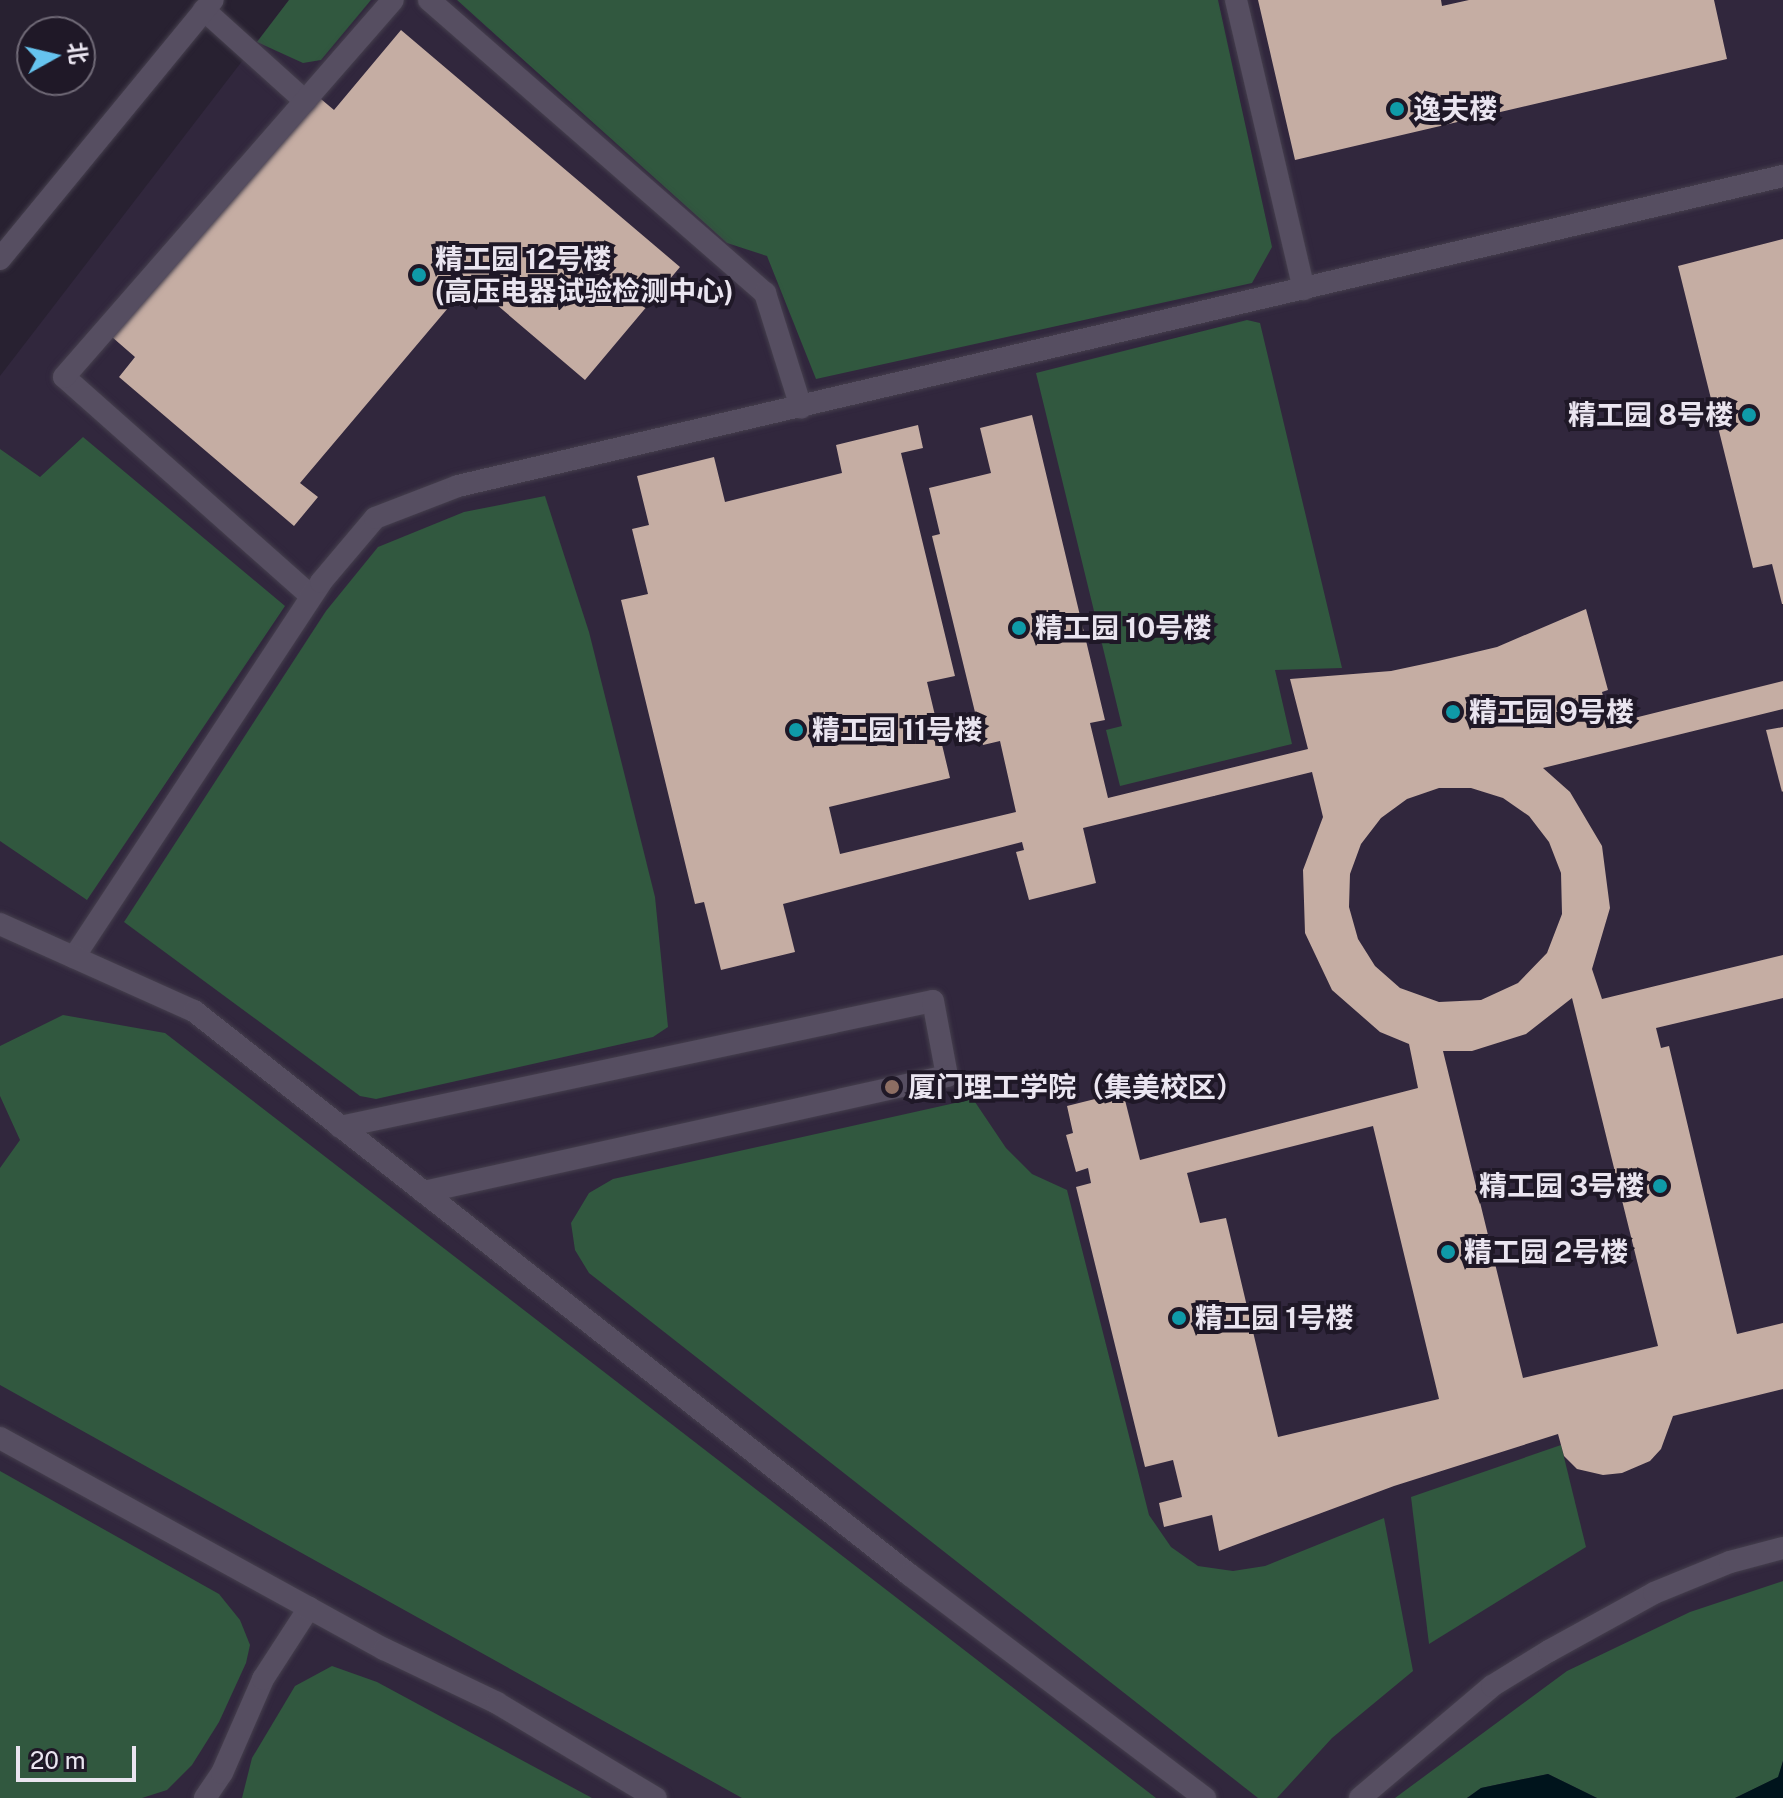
<!DOCTYPE html>
<html>
<head>
<meta charset="utf-8">
<style>
	body { margin:0 }
	#map { position:relative; width:1783px; height:1798px; overflow:hidden; background:#282131; font-family:"Public Sans","Noto Sans SC",sans-serif }
	div>[style] { position:absolute }
	[style*='--x'] { left:calc(var(--x)*1px); top:calc(var(--y)*1px); width:calc(var(--w)*1px); rotate:calc(var(--a)*1deg) }
	.built>* { inset:0; background:#31273d }
	.green>* { inset:0; background:#31583f }
	.water>* { inset:0; background:#00141c }
	.building>* { inset:0; background:#c5ada3 }
	.roads { filter:drop-shadow(0 0 2px #453f4d) drop-shadow(0 0 2px #453f4d) }
	.service>* { height:22px; margin:-11px; padding:0 11px; transform-origin:11px; border-radius:11px; background:#564e61 }
	.minor>* { height:22px; margin:-11px; padding:0 11px; transform-origin:11px; border-radius:11px; background:#564e61 }
	.tertiary>* { height:22px; margin:-11px; padding:0 11px; transform-origin:11px; border-radius:11px; background:#564e61 }
	.dots>* { width:22px; height:22px; translate:-50% -50%; box-sizing:border-box; border:4px solid #1f1827; border-radius:50% }
	span { translate:-50% -50%; white-space:nowrap; text-align:center; line-height:1.15; -webkit-text-stroke:8px #1f1827; paint-order:stroke }
	.poi-label { font-size:28px; color:#eae5f0; font-weight:700 }
	.left { translate:0 -50%; text-align:left }
	.right { translate:-100% -50%; text-align:right }
	.north { position:absolute; left:16px; top:16px; width:80px; height:80px; box-sizing:border-box; background:#1f1827; border:2px solid #706a77; border-radius:50%; rotate:82deg; font-size:22px; font-weight:700; line-height:32px; text-align:center; color:#eae5f0 }
	.north::after { content:''; display:block; margin:auto; width:28px; height:36px; background:#66c4ef; clip-path:polygon(50% 0,100% 100%,50% 72%,0 100%) }
	.scale { position:absolute; left:16px; top:1746px; width:120px; height:36px; box-sizing:border-box; border:4px solid #eae5f0; border-top:0; padding-left:10px; font-size:24px; line-height:28px; white-space:nowrap; color:#eae5f0; -webkit-text-stroke:6px #1f1827; paint-order:stroke }
</style>
</head>
<body>
<div id="map">
	<div class="built">
		<div style="clip-path:polygon(289px 0,1783px 0,1783px 1798px,0 1798px,0 376px)"></div>
	</div>
	<div class="green">
		<div style="clip-path:polygon(289px 0,371px 0,321px 60px,303px 63px,257px 42px)"></div>
		<div style="clip-path:polygon(457px 0,1218px 0,1272px 247px,1252px 283px,816px 379px,767px 256px,727px 243px)"></div>
		<div style="clip-path:polygon(1247px 320px,1260px 323px,1342px 668px,1275px 670px,1292px 744px,1120px 786px,1106px 730px,1122px 726px,1036px 373px)"></div>
		<div style="clip-path:polygon(83px 437px,285px 606px,87px 900px,0 841px,0 449px,40px 477px)"></div>
		<div style="clip-path:polygon(545px 496px,589px 632px,655px 897px,668px 1027px,653px 1037px,376px 1099px,360px 1096px,124px 922px,326px 611px,378px 547px,464px 512px)"></div>
		<div style="clip-path:polygon(63px 1015px,165px 1033px,1156px 1798px,742px 1798px,0 1385px,0 1168px,20px 1140px,0 1096px,0 1046px)"></div>
		<div style="clip-path:polygon(973px 1099px,1006px 1148px,1032px 1174px,1067px 1190px,1149px 1515px,1171px 1547px,1198px 1566px,1233px 1571px,1265px 1566px,1384px 1518px,1413px 1671px,1332px 1738px,1277px 1798px,1258px 1798px,589px 1273px,575px 1250px,571px 1223px,589px 1193px,613px 1179px)"></div>
		<div style="clip-path:polygon(1561px 1445px,1586px 1547px,1429px 1644px,1411px 1497px)"></div>
		<div style="clip-path:polygon(0 1471px,219px 1594px,240px 1620px,250px 1645px,246px 1663px,219px 1722px,192px 1765px,167px 1790px,142px 1798px,0 1798px)"></div>
		<div style="clip-path:polygon(1783px 1581px,1783px 1761px,1779px 1777px,1735px 1798px,1597px 1798px,1548px 1774px,1481px 1788px,1467px 1798px,1395px 1798px,1567px 1671px,1690px 1612px)"></div>
		<div style="clip-path:polygon(332px 1666px,377px 1682px,592px 1798px,242px 1798px,252px 1758px,295px 1686px)"></div>
	</div>
	<div class="water">
		<div style="clip-path:polygon(1783px 1761px,1783px 1798px,1735px 1798px,1778px 1777px)"></div>
		<div style="clip-path:polygon(1548px 1774px,1597px 1798px,1467px 1798px,1481px 1788px)"></div>
	</div>
	<div class="building">
		<div style="clip-path:polygon(1258px 0,1441px 0,1442px 6px,1469px 0,1714px 0,1727px 59px,1295px 160px)"></div>
		<div style="clip-path:polygon(401px 30px,680px 267px,585px 380px,470px 282px,300px 483px,318px 497px,294px 526px,119px 377px,135px 357px,112px 337px,315px 94px,334px 110px)"></div>
		<div style="clip-path:polygon(1783px 239px,1783px 604px,1782px 604px,1772px 564px,1753px 568px,1678px 266px)"></div>
		<div style="clip-path:polygon(evenodd,1032px 415px,1105px 720px,1090px 723px,1108px 798px,1308px 749px,1290px 679px,1391px 671px,1438px 661px,1497px 647px,1586px 609px,1608px 690px,1602px 692px,1610px 724px,1783px 681px,1783px 709px,1543px 768px,1570px 792px,1602px 846px,1610px 908px,1592px 969px,1602px 999px,1783px 955px,1783px 998px,1656px 1028px,1661px 1048px,1669px 1046px,1737px 1334px,1783px 1323px,1783px 1389px,1673px 1416px,1661px 1449px,1650px 1461px,1622px 1473px,1603px 1475px,1577px 1469px,1564px 1456px,1558px 1434px,1394px 1486px,1219px 1551px,1212px 1515px,1164px 1527px,1159px 1503px,1182px 1497px,1173px 1460px,1145px 1467px,1076px 1187px,1091px 1183px,1088px 1168px,1076px 1172px,1066px 1135px,1073px 1133px,1067px 1106px,1123px 1092px,1140px 1160px,1418px 1088px,1409px 1044px,1380px 1032px,1332px 990px,1305px 933px,1303px 870px,1323px 817px,1312px 772px,1083px 828px,1096px 883px,1029px 900px,1016px 852px,1024px 850px,1022px 842px,783px 904px,795px 952px,721px 970px,704px 902px,695px 904px,621px 600px,648px 594px,632px 529px,649px 525px,637px 476px,714px 457px,725px 502px,842px 473px,836px 445px,918px 425px,923px 448px,901px 453px,955px 676px,927px 682px,950px 778px,829px 807px,840px 854px,1016px 812px,1000px 741px,983px 745px,932px 536px,940px 534px,929px 488px,991px 473px,980px 428px,1032px 415px,1439px 788px,1471px 788px,1503px 798px,1529px 816px,1549px 842px,1561px 873px,1562px 914px,1547px 953px,1518px 983px,1481px 1000px,1439px 1002px,1400px 988px,1375px 966px,1358px 939px,1349px 907px,1350px 874px,1361px 844px,1381px 818px,1407px 799px,1439px 788px,1032px 415px,1572px 998px,1658px 1346px,1523px 1378px,1443px 1051px,1472px 1051px,1526px 1034px,1572px 998px,1032px 415px,1373px 1126px,1439px 1399px,1278px 1437px,1226px 1218px,1200px 1223px,1187px 1173px,1373px 1126px)"></div>
		<div style="clip-path:polygon(1783px 727px,1783px 791px,1782px 792px,1766px 730px)"></div>
	</div>
	<div class="roads">
		<div class="service">
			<div style="--x:429;--y:0;--w:446;--a:41.1"></div>
			<div style="--x:765;--y:293;--w:120;--a:72.5"></div>
			<div style="--x:1236;--y:0;--w:297;--a:76.8"></div>
			<div style="--x:204;--y:10;--w:136;--a:42"></div>
			<div style="--x:311;--y:596;--w:330;--a:-138.4"></div>
			<div style="--x:64;--y:377;--w:500;--a:-48.89"></div>
			<div style="--x:74;--y:957;--w:449;--a:-56.6"></div>
			<div style="--x:321;--y:582;--w:84;--a:-49.8"></div>
			<div style="--x:375;--y:518;--w:89;--a:-21.1"></div>
			<div style="--x:458;--y:486;--w:1361;--a:-13.17"></div>
			<div style="--x:340;--y:1127;--w:606;--a:-12"></div>
			<div style="--x:933;--y:1001;--w:76;--a:79.4"></div>
			<div style="--x:947;--y:1076;--w:536;--a:167.49"></div>
			<div style="--x:205;--y:1798;--w:30;--a:-56"></div>
			<div style="--x:222;--y:1773;--w:103;--a:-66.4"></div>
			<div style="--x:263;--y:1679;--w:85;--a:-57.1"></div>
		</div>
		<div class="minor">
			<div style="--x:0;--y:924;--w:213;--a:24.2"></div>
			<div style="--x:194;--y:1011;--w:911;--a:38.23"></div>
			<div style="--x:910;--y:1575;--w:370;--a:37.1"></div>
			<div style="--x:0;--y:1438;--w:438;--a:28.8"></div>
			<div style="--x:384;--y:1649;--w:125;--a:25.5"></div>
			<div style="--x:497;--y:1703;--w:185;--a:30.9"></div>
			<div style="--x:1360;--y:1798;--w:173;--a:-40.3"></div>
			<div style="--x:1492;--y:1686;--w:67;--a:-31.6"></div>
			<div style="--x:1549;--y:1651;--w:120;--a:-28.9"></div>
			<div style="--x:1654;--y:1593;--w:82;--a:-22.2"></div>
			<div style="--x:1730;--y:1562;--w:55;--a:-14.8"></div>
		</div>
		<div class="tertiary">
			<div style="--x:0;--y:259;--w:335;--a:-50.6"></div>
		</div>
	</div>
	<div class="dots">
		<div style="left:1397px;top:109px;background:#0f9aa8"></div>
		<div style="left:419px;top:275px;background:#0f9aa8"></div>
		<div style="left:1749px;top:415px;background:#0f9aa8"></div>
		<div style="left:1019px;top:628px;background:#0f9aa8"></div>
		<div style="left:1453px;top:712px;background:#0f9aa8"></div>
		<div style="left:796px;top:730px;background:#0f9aa8"></div>
		<div style="left:892px;top:1087px;background:#8d6e63"></div>
		<div style="left:1660px;top:1186px;background:#0f9aa8"></div>
		<div style="left:1448px;top:1252px;background:#0f9aa8"></div>
		<div style="left:1179px;top:1318px;background:#0f9aa8"></div>
	</div>
	<div class="poi-label">
		<span class="left" style="left:1413px;top:109px">逸夫楼</span>
		<span class="left" style="left:435px;top:275px">精工园 12号楼<br>(高压电器试验检测中心)</span>
		<span class="right" style="left:1733px;top:415px">精工园 8号楼</span>
		<span class="left" style="left:1035px;top:628px">精工园 10号楼</span>
		<span class="left" style="left:1469px;top:712px">精工园 9号楼</span>
		<span class="left" style="left:812px;top:730px">精工园 11号楼</span>
		<span class="left" style="left:908px;top:1087px">厦门理工学院（集美校区）</span>
		<span class="right" style="left:1644px;top:1186px">精工园 3号楼</span>
		<span class="left" style="left:1464px;top:1252px">精工园 2号楼</span>
		<span class="left" style="left:1195px;top:1318px">精工园 1号楼</span>
	</div>
	<div class="north">北</div>
	<div class="scale">20 m</div>
</div>
</body>
</html>
